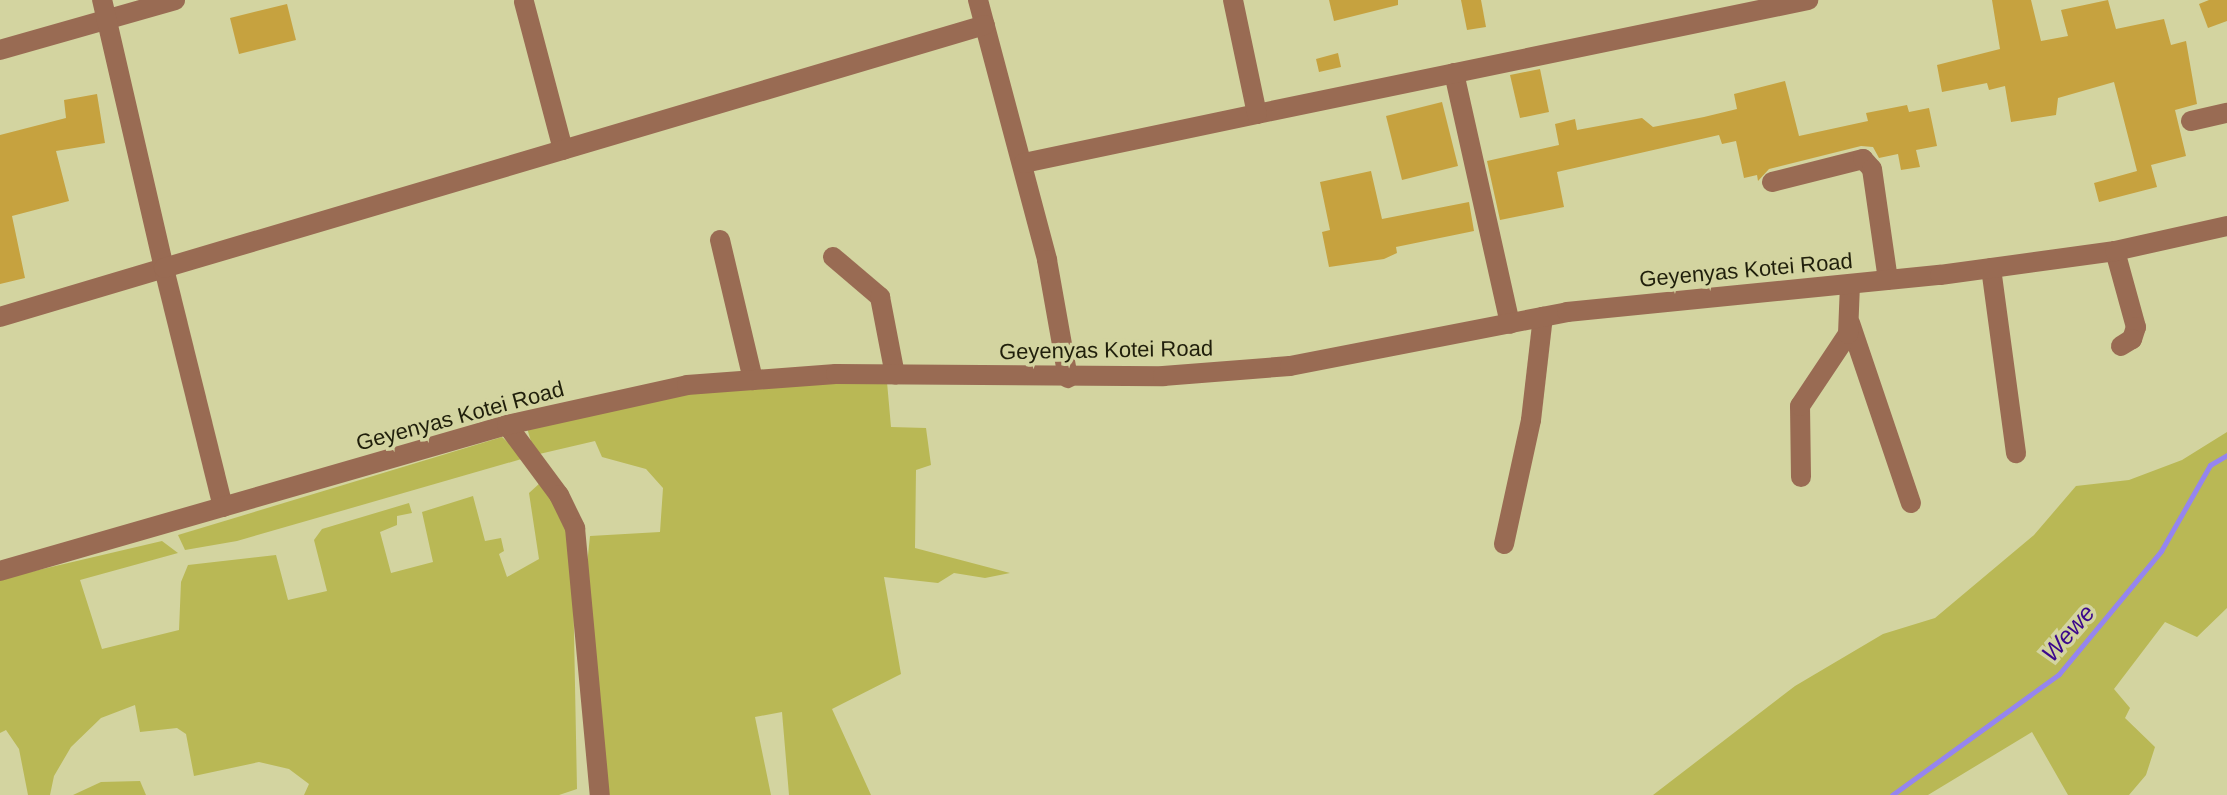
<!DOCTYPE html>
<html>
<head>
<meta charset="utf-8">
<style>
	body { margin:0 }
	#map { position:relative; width:2227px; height:795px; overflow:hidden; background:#d3d4a0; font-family:Arial,sans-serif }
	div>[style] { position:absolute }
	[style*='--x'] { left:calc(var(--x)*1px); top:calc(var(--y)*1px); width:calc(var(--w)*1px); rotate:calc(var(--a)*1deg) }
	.green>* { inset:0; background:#b9b855 }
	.stream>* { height:5px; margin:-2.5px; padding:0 2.5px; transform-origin:2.5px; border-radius:2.5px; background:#9585ef }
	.building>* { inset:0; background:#c6a23f }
	.minor>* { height:20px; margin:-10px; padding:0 10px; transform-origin:10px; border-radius:10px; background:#996b53 }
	span { translate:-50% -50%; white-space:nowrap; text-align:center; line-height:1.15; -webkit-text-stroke:7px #d3d4a0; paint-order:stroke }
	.street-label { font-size:22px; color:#201f0b }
	.water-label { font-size:24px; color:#3b078c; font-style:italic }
</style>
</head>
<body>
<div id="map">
	<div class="green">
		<div style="clip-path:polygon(796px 382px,887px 382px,891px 427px,926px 428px,931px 465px,916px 470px,915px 548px,1010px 573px,985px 578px,954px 573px,938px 583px,884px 577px,901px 674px,832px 709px,871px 795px,789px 795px,782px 712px,755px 717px,771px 795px,599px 795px,587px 565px,590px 536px,660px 532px,663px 488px,646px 469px,602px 457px,595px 441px,535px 455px,527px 428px,704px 391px)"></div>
		<div style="clip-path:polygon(2227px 432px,2227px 608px,2197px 637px,2165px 622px,2114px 689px,2130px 708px,2125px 718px,2155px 747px,2146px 775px,2129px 795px,2068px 795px,2032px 732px,1928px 795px,1653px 795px,1795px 686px,1883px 634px,1935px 618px,2034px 535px,2076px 486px,2129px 480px,2182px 460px)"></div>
		<div style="clip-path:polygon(502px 437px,525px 458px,237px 541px,185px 550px,178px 535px)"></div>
		<div style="clip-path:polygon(540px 483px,566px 511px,573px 581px,577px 789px,559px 795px,304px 795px,309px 784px,289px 769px,259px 762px,194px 776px,186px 734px,177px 728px,140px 732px,135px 705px,101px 718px,71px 747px,54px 776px,50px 795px,28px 795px,19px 749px,6px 730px,0 733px,0 579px,162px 541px,178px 553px,80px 580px,102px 649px,179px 630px,181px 582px,188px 565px,276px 555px,288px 600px,327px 591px,314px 540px,322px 529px,409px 503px,412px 513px,397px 516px,397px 525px,380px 532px,391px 573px,433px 562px,422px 512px,473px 496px,485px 541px,501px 538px,504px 551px,499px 554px,507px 577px,539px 559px,529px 493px)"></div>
		<div style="clip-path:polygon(140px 781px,146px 795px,73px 795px,101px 782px)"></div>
	</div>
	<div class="stream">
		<div style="--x:1892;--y:795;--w:206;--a:-35.9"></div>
		<div style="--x:2059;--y:674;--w:160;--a:-50.3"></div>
		<div style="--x:2161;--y:551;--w:99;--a:-60.3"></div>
		<div style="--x:2210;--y:465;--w:20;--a:-30"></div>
	</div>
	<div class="building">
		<div style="clip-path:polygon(1329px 0,1398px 0,1398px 5px,1334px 21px)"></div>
		<div style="clip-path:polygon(1461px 0,1481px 0,1486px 27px,1467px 30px)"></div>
		<div style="clip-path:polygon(1992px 0,2031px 0,2041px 41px,2068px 36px,2061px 10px,2108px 0,2116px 29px,2164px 19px,2171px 45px,2186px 41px,2197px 104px,2175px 110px,2186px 156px,2151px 165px,2157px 187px,2099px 202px,2094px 183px,2137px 171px,2114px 82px,2058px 98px,2056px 115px,2011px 122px,2005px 86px,1989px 90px,1987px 83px,1942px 92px,1937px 65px,2000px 49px)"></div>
		<div style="clip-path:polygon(2209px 0,2227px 0,2227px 21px,2208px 28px,2199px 4px)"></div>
		<div style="clip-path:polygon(287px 4px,296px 40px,239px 54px,230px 18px)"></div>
		<div style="clip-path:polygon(1338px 53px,1341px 67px,1319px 72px,1316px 59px)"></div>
		<div style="clip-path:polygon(1540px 69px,1549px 112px,1520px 118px,1510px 75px)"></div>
		<div style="clip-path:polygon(1785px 81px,1799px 136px,1868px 121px,1866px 113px,1907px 105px,1909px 112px,1929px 108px,1937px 146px,1916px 150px,1920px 167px,1901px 170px,1898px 154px,1879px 158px,1873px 147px,1861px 146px,1769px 169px,1758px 181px,1757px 175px,1744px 178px,1736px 141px,1722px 144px,1719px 135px,1557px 172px,1564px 207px,1500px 220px,1487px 161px,1559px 145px,1555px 124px,1575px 119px,1577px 130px,1642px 118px,1653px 127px,1704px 117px,1737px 109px,1734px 94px)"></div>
		<div style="clip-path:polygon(97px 94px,105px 143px,56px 151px,69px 201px,12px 216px,25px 278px,0 284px,0 135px,66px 118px,64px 100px)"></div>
		<div style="clip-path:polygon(1442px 102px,1458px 166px,1402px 180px,1386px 116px)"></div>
		<div style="clip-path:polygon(1371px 171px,1382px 219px,1469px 202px,1474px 231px,1396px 247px,1397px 253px,1384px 259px,1329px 267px,1322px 232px,1330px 230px,1320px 182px)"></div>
	</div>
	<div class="minor">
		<div style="--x:978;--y:0;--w:269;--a:75.1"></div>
		<div style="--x:1047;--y:260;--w:120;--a:79.9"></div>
		<div style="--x:524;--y:2;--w:153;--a:75.2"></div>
		<div style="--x:0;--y:50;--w:182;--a:-15.9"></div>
		<div style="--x:1454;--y:73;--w:257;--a:77.4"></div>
		<div style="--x:1257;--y:114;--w:563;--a:-11.69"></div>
		<div style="--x:2191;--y:121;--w:37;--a:-13"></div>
		<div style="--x:1024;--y:163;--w:238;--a:-11.9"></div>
		<div style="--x:1257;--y:114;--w:116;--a:-101.9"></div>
		<div style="--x:1772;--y:182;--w:94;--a:-14.2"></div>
		<div style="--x:1863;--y:159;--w:13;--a:48"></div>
		<div style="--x:1872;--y:169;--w:112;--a:81.8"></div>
		<div style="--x:720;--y:240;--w:144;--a:76.7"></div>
		<div style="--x:2115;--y:251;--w:79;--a:74.6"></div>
		<div style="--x:2136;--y:327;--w:13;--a:108"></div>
		<div style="--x:2132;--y:339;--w:13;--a:148"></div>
		<div style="--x:833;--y:257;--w:62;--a:40.4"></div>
		<div style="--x:880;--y:297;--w:79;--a:79.1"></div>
		<div style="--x:1991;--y:268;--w:187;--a:82.3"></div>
		<div style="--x:0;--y:317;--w:171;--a:-16.6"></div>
		<div style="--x:164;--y:268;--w:275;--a:-103"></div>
		<div style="--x:1850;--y:323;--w:190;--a:71.3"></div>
		<div style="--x:507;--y:425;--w:87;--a:53.4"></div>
		<div style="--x:559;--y:495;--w:37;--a:64"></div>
		<div style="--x:575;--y:528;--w:268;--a:84.7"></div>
		<div style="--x:1801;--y:477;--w:71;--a:-90.8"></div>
		<div style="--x:1800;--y:406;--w:87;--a:-56.3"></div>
		<div style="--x:1848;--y:334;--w:49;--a:-87.7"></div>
		<div style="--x:223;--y:507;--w:246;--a:-103.9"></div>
		<div style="--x:164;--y:268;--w:856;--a:-16.49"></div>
		<div style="--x:1504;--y:544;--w:127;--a:-77.7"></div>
		<div style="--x:1531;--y:420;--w:104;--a:-83.4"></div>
		<div style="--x:0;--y:571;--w:528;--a:-16.06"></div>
		<div style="--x:507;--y:425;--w:184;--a:-12.5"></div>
		<div style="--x:687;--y:385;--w:149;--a:-4.2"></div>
		<div style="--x:836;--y:374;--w:327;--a:0.4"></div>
		<div style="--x:1163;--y:376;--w:127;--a:-4.5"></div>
		<div style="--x:1290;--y:366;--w:282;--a:-11"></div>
		<div style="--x:1567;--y:312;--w:375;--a:-5.7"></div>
		<div style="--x:1940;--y:275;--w:177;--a:-7.8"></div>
		<div style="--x:2115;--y:251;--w:115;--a:-12.6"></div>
	</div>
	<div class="street-label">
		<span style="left:1746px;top:270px;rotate:-5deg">Geyenyas Kotei Road</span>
		<span style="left:1106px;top:350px;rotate:-1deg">Geyenyas Kotei Road</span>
		<span style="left:460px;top:416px;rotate:-15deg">Geyenyas Kotei Road</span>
	</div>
	<div class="water-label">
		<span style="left:2068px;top:633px;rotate:-49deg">Wewe</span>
	</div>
</div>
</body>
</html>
